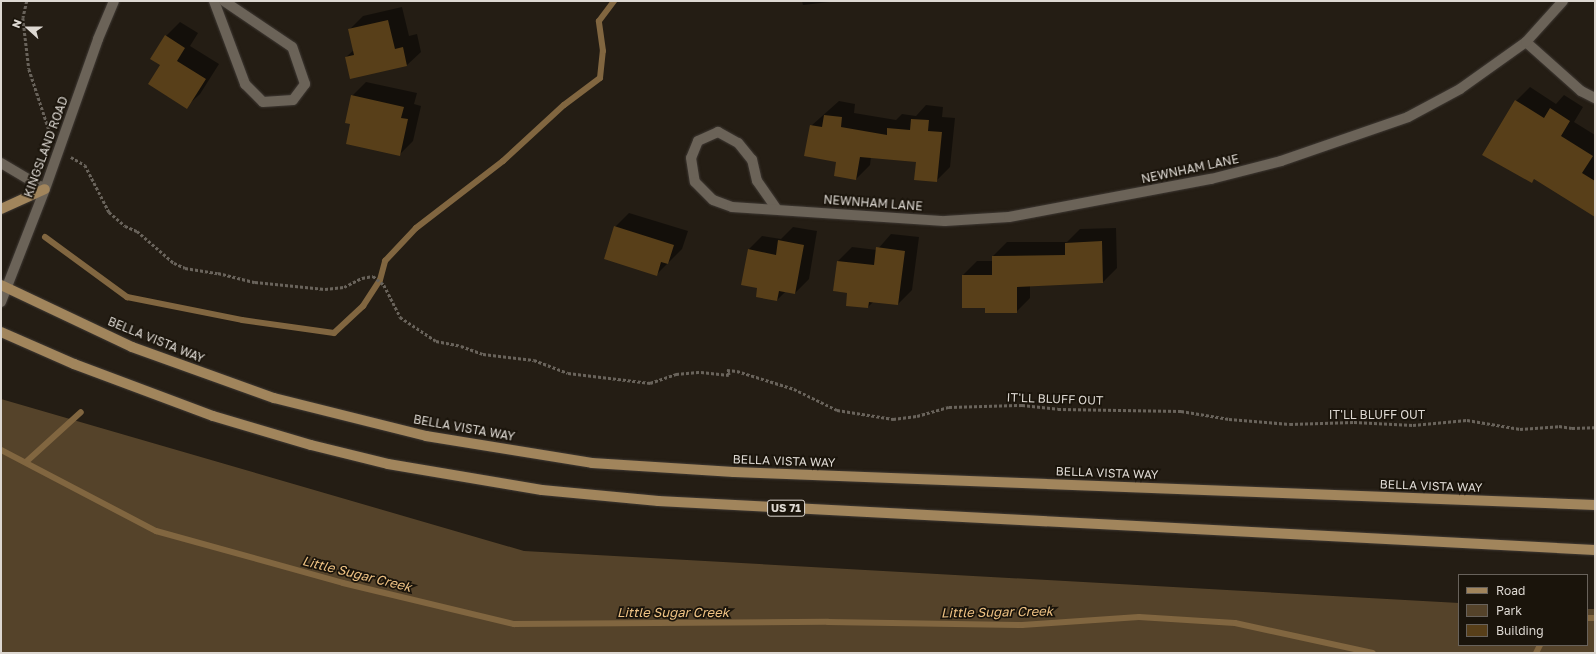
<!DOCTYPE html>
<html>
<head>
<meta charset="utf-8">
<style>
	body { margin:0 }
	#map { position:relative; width:1596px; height:654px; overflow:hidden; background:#241d14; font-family:"Golos Text",sans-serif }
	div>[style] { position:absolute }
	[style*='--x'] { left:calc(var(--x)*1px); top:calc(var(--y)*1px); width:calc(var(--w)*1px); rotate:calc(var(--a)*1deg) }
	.green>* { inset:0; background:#55432a }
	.shadow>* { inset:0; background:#0007 }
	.stream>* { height:6px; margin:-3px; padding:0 3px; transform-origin:3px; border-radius:3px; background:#816640 }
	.building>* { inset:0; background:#583f19 }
	.path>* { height:2.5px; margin-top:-1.25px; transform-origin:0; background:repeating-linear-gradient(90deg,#69635b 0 3px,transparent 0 5px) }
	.roads { filter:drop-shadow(0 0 1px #3f3934) drop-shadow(0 0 1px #3f3934) }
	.service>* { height:10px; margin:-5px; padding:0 5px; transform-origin:5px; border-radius:5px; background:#6b6358 }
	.minor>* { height:10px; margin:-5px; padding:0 5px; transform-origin:5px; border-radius:5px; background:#6b6358 }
	.tertiary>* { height:10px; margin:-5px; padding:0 5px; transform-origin:5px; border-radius:5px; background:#6b6358 }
	.primary>* { height:10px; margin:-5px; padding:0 5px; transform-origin:5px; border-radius:5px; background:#a1855c }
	span { translate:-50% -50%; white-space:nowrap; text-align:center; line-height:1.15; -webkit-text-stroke:3.5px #1a140b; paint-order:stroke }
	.shield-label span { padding:1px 3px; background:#1a140b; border:1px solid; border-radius:3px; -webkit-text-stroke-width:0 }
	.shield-label { font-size:11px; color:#ddd8d2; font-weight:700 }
	.street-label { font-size:12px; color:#ddd8d2 }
	.water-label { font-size:13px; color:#edc183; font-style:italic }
	.frame { position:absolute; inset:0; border:2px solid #ddd8d2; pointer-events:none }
	.legend { position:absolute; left:1458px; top:574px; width:130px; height:72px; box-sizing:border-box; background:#1a140b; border:1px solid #68625b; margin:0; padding:5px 7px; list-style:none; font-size:12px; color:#ddd8d2 }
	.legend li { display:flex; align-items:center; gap:8px; height:20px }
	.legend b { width:20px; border:1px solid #68625b }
	.north { position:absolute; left:8px; top:8px; width:40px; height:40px; -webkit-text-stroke:3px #1a140b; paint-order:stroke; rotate:291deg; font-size:11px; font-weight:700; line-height:16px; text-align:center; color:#ddd8d2 }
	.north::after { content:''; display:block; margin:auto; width:14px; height:18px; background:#ddd8d2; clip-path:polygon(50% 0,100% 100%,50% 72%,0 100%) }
</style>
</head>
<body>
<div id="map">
	<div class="green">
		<div style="clip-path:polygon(1px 399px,524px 551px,1459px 603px,1459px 645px,1587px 645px,1587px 609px,1595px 609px,1595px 653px,1px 653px)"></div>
	</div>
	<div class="shadow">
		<div style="clip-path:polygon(802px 1px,838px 1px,803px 5px)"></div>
		<div style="clip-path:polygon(402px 7px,409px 36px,417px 34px,421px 52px,407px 65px,346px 57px,354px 50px,349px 30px,363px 16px)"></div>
		<div style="clip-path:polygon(180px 22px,198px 33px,190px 46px,219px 64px,200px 94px,186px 107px,161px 65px,166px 36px)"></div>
		<div style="clip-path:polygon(366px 82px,417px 93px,414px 104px,421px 106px,413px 141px,399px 155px,352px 123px,352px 96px)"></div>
		<div style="clip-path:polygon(1530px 87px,1556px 104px,1564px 95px,1583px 107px,1574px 122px,1595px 135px,1595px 216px,1535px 178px,1532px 182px,1516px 101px)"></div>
		<div style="clip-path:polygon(839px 101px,855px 104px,854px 113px,896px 120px,902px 114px,916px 116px,926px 105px,943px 107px,942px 117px,955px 118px,950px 167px,936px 181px,917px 161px,871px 157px,870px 165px,856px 179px,838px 161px,811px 126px)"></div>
		<div style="clip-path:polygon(629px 213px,688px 231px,682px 249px,657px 274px,615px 227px)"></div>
		<div style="clip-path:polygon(793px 227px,817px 231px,809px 279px,795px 293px,786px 291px,777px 300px,758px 287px,748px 250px,762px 236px,781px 239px)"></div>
		<div style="clip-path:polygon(1116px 228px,1117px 268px,1103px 282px,1030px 285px,1030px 298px,1016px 312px,986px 307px,963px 275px,977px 261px,993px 261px,993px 256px,1007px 242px,1067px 242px,1080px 229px)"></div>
		<div style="clip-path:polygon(891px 234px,919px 237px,912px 290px,898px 304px,874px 301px,868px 307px,848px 293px,834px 291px,838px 261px,852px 247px,877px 250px)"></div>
	</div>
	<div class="stream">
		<div style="--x:45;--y:237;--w:102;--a:36.2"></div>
		<div style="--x:127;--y:297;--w:117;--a:11.3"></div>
		<div style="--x:242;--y:320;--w:93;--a:8"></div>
		<div style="--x:334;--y:333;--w:40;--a:-43"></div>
		<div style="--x:363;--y:306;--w:31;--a:-57"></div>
		<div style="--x:380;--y:280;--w:20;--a:-75"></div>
		<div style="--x:385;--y:261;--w:45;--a:-46.8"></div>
		<div style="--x:416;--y:228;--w:110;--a:-37.6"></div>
		<div style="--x:503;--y:161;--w:83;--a:-42.6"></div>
		<div style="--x:564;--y:105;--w:45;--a:-36.9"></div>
		<div style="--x:600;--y:78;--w:27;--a:-84"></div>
		<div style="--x:603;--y:51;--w:30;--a:-98"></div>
		<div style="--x:599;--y:21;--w:25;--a:-53"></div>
		<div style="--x:1;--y:450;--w:175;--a:27.6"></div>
		<div style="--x:156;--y:531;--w:194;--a:15.5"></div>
		<div style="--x:343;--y:583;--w:176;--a:13.5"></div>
		<div style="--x:514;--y:624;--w:314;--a:-0.4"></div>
		<div style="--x:828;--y:622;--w:194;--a:0.9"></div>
		<div style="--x:1022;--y:625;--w:117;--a:-3.9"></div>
		<div style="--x:1139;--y:617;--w:96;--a:3.6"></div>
		<div style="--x:1235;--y:623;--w:141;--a:12.3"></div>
		<div style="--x:26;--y:462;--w:74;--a:-42.3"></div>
		<div style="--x:1587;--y:618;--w:8;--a:0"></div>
		<div style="--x:1536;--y:653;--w:9;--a:-63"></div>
	</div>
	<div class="building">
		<div style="clip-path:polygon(388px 20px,395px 49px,403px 47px,407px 66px,350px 79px,345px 57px,354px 55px,348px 29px)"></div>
		<div style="clip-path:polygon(165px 35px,185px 48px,177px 61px,206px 79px,187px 109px,148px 84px,160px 65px,150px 59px)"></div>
		<div style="clip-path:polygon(351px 95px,404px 107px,401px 118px,408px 119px,400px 156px,346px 144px,350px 124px,345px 123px)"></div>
		<div style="clip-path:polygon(1515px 100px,1544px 118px,1550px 108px,1570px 121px,1561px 136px,1593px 156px,1582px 173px,1595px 181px,1595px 217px,1534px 179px,1532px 183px,1482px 155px)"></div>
		<div style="clip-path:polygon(824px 115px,842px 117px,841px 127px,887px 135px,887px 128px,910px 130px,911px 119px,929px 120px,928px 131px,942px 132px,937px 182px,914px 180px,916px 162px,860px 157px,856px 180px,834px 176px,836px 162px,804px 156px,810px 125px,822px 127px)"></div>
		<div style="clip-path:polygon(614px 226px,674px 245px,668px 264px,661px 262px,657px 276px,604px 259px)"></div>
		<div style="clip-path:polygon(778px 240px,804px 245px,795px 294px,779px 291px,777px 301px,756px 297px,757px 288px,741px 285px,748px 249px,776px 255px)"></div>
		<div style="clip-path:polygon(1102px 241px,1103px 283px,1017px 287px,1017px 313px,985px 313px,985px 308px,962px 308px,962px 275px,992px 275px,992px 256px,1065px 255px,1065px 243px)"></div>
		<div style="clip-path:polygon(876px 247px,905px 251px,898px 305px,869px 302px,868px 308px,846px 306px,847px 293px,833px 291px,837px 261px,874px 265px)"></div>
	</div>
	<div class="path">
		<div style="--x:27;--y:1;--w:17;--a:103"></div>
		<div style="--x:23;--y:18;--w:51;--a:83.3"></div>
		<div style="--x:29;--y:69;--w:64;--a:71.8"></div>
		<div style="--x:71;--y:157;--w:16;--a:30"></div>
		<div style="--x:85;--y:165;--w:53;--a:62.9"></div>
		<div style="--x:109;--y:212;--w:21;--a:41"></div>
		<div style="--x:125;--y:226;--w:13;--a:23"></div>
		<div style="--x:137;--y:231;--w:49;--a:40.9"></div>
		<div style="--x:174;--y:263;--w:12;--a:24"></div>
		<div style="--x:185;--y:268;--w:33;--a:9"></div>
		<div style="--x:218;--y:273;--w:38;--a:14"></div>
		<div style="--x:255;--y:282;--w:70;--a:5.7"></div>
		<div style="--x:325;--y:289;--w:19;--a:-6"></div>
		<div style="--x:344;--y:287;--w:20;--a:-27"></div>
		<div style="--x:362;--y:278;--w:11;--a:-10"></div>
		<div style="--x:373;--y:276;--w:14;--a:39"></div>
		<div style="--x:384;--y:285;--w:36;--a:63"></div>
		<div style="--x:400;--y:317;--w:43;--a:33.7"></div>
		<div style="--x:436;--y:341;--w:25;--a:11"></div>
		<div style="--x:461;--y:346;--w:23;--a:20"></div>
		<div style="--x:483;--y:354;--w:51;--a:6.7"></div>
		<div style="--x:534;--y:360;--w:36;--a:21"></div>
		<div style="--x:568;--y:373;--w:83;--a:7"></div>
		<div style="--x:650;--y:383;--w:28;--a:-19"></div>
		<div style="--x:676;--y:374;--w:25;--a:-5"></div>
		<div style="--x:701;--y:372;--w:28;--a:6"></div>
		<div style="--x:729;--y:375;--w:5;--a:-112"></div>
		<div style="--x:727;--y:370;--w:10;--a:6"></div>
		<div style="--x:737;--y:371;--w:60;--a:17.5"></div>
		<div style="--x:794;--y:389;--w:48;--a:26"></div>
		<div style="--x:837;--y:410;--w:57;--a:9.1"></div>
		<div style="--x:893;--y:419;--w:24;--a:-7"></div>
		<div style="--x:917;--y:416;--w:33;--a:-16"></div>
		<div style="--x:949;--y:407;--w:73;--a:-1.6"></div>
		<div style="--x:1022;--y:405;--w:36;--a:6"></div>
		<div style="--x:1058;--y:409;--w:123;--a:0.9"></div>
		<div style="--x:1181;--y:411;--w:49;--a:9.5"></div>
		<div style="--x:1229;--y:419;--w:61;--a:4.7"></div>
		<div style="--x:1290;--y:424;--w:64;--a:-1.8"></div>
		<div style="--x:1354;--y:422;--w:59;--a:2.9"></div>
		<div style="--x:1413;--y:425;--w:54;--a:-5.3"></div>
		<div style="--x:1467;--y:420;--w:54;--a:9.6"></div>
		<div style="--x:1520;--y:429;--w:39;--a:-4"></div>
		<div style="--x:1559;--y:426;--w:13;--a:9"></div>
		<div style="--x:1572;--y:428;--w:23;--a:-2"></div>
	</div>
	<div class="roads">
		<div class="service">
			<div style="--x:1;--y:163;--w:51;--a:30.6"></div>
		</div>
		<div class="minor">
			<div style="--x:214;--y:1;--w:89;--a:69.5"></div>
			<div style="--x:245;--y:84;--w:25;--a:45"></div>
			<div style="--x:263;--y:102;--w:30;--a:-4"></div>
			<div style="--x:293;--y:100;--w:20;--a:-53"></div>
			<div style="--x:305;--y:84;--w:39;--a:-109"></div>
			<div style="--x:292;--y:47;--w:82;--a:-145.9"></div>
			<div style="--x:1526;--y:42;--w:74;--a:41.7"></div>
			<div style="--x:1581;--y:91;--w:16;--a:27"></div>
			<div style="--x:776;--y:208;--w:33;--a:-125"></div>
			<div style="--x:757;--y:181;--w:22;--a:-103"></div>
			<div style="--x:752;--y:160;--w:22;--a:-129"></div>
			<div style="--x:738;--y:143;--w:23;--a:-151"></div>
			<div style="--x:718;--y:132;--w:22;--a:156"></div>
			<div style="--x:698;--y:141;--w:18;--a:112"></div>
			<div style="--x:691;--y:158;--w:24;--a:81"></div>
			<div style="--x:695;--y:182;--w:25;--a:45"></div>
			<div style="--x:713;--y:200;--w:20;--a:20"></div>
			<div style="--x:732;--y:207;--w:213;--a:3.8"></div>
			<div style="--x:945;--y:221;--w:64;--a:-3.6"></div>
			<div style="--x:1009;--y:217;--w:206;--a:-10.7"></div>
			<div style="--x:1211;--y:179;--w:72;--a:-14.4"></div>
			<div style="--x:1281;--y:161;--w:134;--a:-19.1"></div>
			<div style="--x:1408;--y:117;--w:59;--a:-28.3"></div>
			<div style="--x:1460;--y:89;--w:81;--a:-35.5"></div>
			<div style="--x:1526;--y:42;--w:55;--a:-47.9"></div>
		</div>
		<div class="tertiary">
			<div style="--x:1;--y:302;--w:121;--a:-68.7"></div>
			<div style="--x:45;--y:189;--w:159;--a:-70.5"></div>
			<div style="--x:98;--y:39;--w:41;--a:-67.2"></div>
		</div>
		<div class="primary">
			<div style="--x:1;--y:209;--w:48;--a:-24.4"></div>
			<div style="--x:1;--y:285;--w:145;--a:25.3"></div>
			<div style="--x:132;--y:347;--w:151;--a:19.8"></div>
			<div style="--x:274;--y:398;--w:157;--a:14"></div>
			<div style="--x:426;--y:436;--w:168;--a:9.2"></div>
			<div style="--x:592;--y:463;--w:142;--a:3.6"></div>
			<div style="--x:734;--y:472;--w:862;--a:2.19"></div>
			<div style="--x:1;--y:332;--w:80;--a:23.7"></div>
			<div style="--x:74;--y:364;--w:148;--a:20.5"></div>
			<div style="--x:213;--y:416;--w:102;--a:16.5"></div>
			<div style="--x:311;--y:445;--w:79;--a:13.9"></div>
			<div style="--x:388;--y:464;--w:156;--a:9.6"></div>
			<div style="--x:542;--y:490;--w:117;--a:5.4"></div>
			<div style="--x:658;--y:501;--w:938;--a:2.99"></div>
		</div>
	</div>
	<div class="shield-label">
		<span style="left:786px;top:508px">US 71</span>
	</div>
	<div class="street-label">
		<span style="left:46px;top:147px;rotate:-70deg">KINGSLAND ROAD</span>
		<span style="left:1190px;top:169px;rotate:-12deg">NEWNHAM LANE</span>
		<span style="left:873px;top:203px;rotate:4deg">NEWNHAM LANE</span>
		<span style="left:156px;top:340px;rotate:22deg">BELLA VISTA WAY</span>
		<span style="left:1055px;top:399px;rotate:2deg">IT'LL BLUFF OUT</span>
		<span style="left:1377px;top:415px">IT'LL BLUFF OUT</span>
		<span style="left:464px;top:428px;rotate:10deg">BELLA VISTA WAY</span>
		<span style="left:784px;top:461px;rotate:2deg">BELLA VISTA WAY</span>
		<span style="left:1107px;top:473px;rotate:2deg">BELLA VISTA WAY</span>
		<span style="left:1431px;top:486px;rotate:2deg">BELLA VISTA WAY</span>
	</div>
	<div class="water-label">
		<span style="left:357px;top:574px;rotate:14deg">Little Sugar Creek</span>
		<span style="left:673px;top:612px">Little Sugar Creek</span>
		<span style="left:997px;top:612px;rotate:-1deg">Little Sugar Creek</span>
	</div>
	<div class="frame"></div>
	<ul class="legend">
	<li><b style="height:5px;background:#a1855c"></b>Road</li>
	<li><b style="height:11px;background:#55432a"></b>Park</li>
	<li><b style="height:11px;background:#583f19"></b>Building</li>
	</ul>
	<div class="north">N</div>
</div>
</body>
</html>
